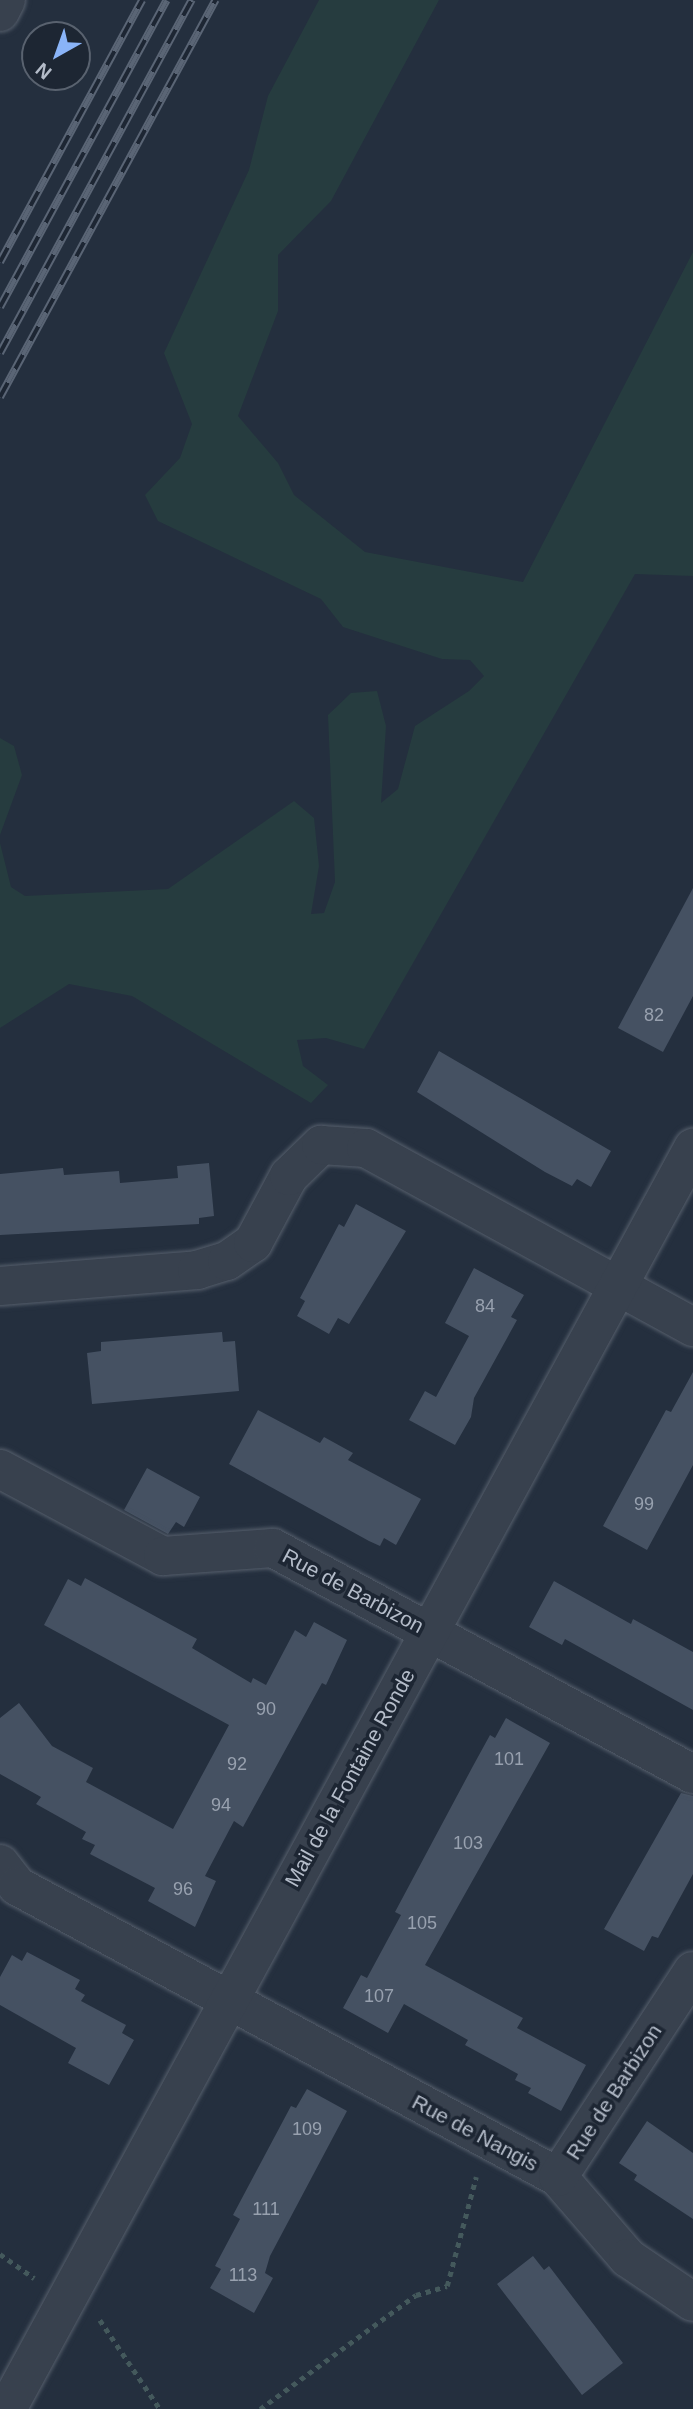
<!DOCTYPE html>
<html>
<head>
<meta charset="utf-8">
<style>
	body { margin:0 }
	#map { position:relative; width:693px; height:2409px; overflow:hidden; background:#242f3e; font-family:Helvetica,sans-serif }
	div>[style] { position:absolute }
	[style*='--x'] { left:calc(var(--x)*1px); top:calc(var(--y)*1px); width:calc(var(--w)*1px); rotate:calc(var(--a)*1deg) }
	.green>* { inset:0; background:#263c3f }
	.building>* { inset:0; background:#455162 }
	.path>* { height:4.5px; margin-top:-2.25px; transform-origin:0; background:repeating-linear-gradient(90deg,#44595c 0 5px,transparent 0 10px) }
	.roads { filter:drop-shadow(0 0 2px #565f6c) drop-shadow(0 0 2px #565f6c) }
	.minor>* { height:38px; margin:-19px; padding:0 19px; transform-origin:19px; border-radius:19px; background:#38414e }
	.rail>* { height:8px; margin-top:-4px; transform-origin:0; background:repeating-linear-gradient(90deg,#1d2633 0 16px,#5a6575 0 32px); box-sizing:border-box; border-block:2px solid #5a6575 }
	span { translate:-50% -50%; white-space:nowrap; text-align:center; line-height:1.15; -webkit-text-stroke:7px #1d2633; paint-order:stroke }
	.number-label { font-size:18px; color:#98a1af }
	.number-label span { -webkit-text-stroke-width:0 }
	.street-label { font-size:21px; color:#b4bcc9 }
	.north { position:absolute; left:21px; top:21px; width:70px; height:70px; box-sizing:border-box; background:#1d2633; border:2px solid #59626f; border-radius:50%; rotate:220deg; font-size:19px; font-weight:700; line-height:28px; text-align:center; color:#b4bcc9 }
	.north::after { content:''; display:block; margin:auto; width:24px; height:32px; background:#8ab4f8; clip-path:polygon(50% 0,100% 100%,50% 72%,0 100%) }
</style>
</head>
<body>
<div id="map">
	<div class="green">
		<div style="clip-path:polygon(319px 0,439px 0,331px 201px,278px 255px,278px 311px,238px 416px,278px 463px,294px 495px,365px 552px,523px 582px,693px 252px,693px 576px,635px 574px,364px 1049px,326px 1038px,297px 1040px,303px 1066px,328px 1085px,311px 1103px,132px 996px,69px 984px,0 1028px,0 843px,11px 887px,25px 896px,168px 889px,294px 801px,314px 818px,319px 866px,311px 914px,324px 913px,335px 882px,328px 715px,351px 693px,377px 691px,386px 726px,381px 803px,398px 789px,415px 726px,469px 691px,484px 676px,470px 660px,442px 659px,343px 627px,321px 599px,158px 521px,145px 495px,180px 458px,192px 424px,164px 353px,249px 170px,268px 96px)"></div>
		<div style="clip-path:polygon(0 738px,14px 746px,22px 775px,0 835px)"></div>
	</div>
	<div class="building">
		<div style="clip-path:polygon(693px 888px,693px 996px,663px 1052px,618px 1028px)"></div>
		<div style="clip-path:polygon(439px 1051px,611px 1151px,591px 1187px,577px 1179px,572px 1186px,545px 1172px,417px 1092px)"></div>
		<div style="clip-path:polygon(209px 1163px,214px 1216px,199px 1218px,199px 1224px,0 1235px,0 1174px,63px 1168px,64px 1175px,119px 1171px,120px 1183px,178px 1178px,177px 1166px)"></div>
		<div style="clip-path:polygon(356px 1204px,406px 1231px,349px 1324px,338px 1318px,329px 1334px,297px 1316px,305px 1301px,300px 1298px,339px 1224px,344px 1227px)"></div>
		<div style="clip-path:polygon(474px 1268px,524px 1295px,511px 1317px,517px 1320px,474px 1398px,471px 1417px,455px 1445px,409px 1420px,425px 1391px,436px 1397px,469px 1336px,445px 1323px)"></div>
		<div style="clip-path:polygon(222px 1332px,223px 1342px,235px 1341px,239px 1391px,92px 1404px,87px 1353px,101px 1351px,101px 1342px)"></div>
		<div style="clip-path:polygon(693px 1372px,693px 1465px,647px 1550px,603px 1526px,666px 1410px,671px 1412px)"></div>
		<div style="clip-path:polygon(258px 1410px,320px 1443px,324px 1437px,353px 1453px,348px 1460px,421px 1499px,396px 1545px,384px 1538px,380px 1546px,369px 1541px,229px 1464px)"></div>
		<div style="clip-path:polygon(147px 1468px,200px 1497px,184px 1527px,176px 1522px,168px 1534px,124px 1510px)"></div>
		<div style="clip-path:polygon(85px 1578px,197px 1639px,192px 1648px,251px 1683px,253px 1678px,266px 1685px,295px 1630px,306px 1637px,314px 1622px,347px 1640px,326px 1685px,322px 1683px,243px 1827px,234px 1821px,205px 1876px,216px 1881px,195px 1927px,148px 1901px,155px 1888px,90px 1854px,95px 1845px,82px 1839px,86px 1832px,36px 1804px,41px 1797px,0 1774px,0 1718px,19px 1703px,52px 1746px,93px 1768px,86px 1782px,173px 1829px,229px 1725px,44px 1625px,68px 1579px,81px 1586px)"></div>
		<div style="clip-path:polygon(554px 1581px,631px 1624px,633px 1619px,693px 1652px,693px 1710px,565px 1639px,562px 1645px,529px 1627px)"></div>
		<div style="clip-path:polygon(506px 1718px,550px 1743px,425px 1965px,523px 2018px,517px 2028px,586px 2065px,561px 2111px,528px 2093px,531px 2088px,515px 2080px,518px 2074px,465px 2045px,468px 2040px,404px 2004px,388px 2033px,343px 2008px,361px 1975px,367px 1978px,401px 1915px,395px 1912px,473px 1766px,490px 1735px,495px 1738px)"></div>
		<div style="clip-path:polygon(681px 1793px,693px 1796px,693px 1874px,658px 1938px,652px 1936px,644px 1951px,604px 1929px)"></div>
		<div style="clip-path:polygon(27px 1952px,80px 1980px,75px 1989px,85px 1995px,81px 2001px,126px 2025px,122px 2033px,134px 2040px,109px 2085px,68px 2063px,76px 2048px,0 2005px,0 1977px,12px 1955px,22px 1961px)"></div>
		<div style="clip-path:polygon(307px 2089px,347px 2111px,270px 2256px,265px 2273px,273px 2278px,254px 2313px,210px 2288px,221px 2269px,215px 2266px,240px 2219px,233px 2215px,291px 2106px,296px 2108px)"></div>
		<div style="clip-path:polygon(647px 2121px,693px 2153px,693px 2219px,634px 2180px,637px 2175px,619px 2163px)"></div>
		<div style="clip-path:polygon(533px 2256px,544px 2270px,549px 2266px,623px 2363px,582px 2395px,497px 2284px)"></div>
	</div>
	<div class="path">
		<div style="--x:0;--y:2254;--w:42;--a:35.2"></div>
		<div style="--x:100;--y:2320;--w:107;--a:56"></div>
		<div style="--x:260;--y:2409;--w:193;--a:-36.2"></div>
		<div style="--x:416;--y:2295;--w:32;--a:-16"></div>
		<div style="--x:447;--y:2286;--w:113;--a:-75.1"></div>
	</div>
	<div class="roads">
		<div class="minor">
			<div style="--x:0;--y:12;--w:13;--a:-63"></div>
			<div style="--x:0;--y:1286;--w:198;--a:-4.6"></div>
			<div style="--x:197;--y:1270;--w:31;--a:-17"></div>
			<div style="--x:227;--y:1261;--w:32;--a:-35"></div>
			<div style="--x:253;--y:1243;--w:76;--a:-61.8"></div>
			<div style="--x:289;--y:1176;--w:45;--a:-44.1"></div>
			<div style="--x:321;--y:1145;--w:45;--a:3.8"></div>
			<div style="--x:366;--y:1148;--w:373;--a:28.7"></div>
			<div style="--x:0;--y:1469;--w:185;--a:28.1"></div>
			<div style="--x:163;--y:1556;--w:110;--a:-4.2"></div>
			<div style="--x:273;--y:1548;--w:477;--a:28.3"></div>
			<div style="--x:0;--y:1864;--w:28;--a:52"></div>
			<div style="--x:17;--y:1886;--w:614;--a:28.28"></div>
			<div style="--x:558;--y:2177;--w:107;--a:49.2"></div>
			<div style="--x:628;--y:2258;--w:78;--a:34.1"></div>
			<div style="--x:558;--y:2177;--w:246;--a:-56.8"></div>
			<div style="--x:7;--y:2409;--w:1436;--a:-61.45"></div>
		</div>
	</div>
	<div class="rail">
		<div style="--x:0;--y:262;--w:298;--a:-61.5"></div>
		<div style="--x:0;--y:307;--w:349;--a:-61.5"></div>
		<div style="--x:0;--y:353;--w:402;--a:-61.5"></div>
		<div style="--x:0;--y:397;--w:452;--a:-61.5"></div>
	</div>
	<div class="number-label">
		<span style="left:654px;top:1015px">82</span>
		<span style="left:485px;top:1306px">84</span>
		<span style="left:644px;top:1504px">99</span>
		<span style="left:266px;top:1709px">90</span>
		<span style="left:509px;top:1759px">101</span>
		<span style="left:237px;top:1764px">92</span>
		<span style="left:221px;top:1805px">94</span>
		<span style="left:468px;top:1843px">103</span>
		<span style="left:183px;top:1889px">96</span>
		<span style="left:422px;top:1923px">105</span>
		<span style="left:379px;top:1996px">107</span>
		<span style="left:307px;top:2129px">109</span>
		<span style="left:266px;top:2209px">111</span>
		<span style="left:243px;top:2275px">113</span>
	</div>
	<div class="street-label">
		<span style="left:353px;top:1591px;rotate:28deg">Rue de Barbizon</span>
		<span style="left:350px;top:1778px;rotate:-61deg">Mail de la Fontaine Ronde</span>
		<span style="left:614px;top:2092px;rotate:-57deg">Rue de Barbizon</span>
		<span style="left:475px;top:2133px;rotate:28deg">Rue de Nangis</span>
	</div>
	<div class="north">N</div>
</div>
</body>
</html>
